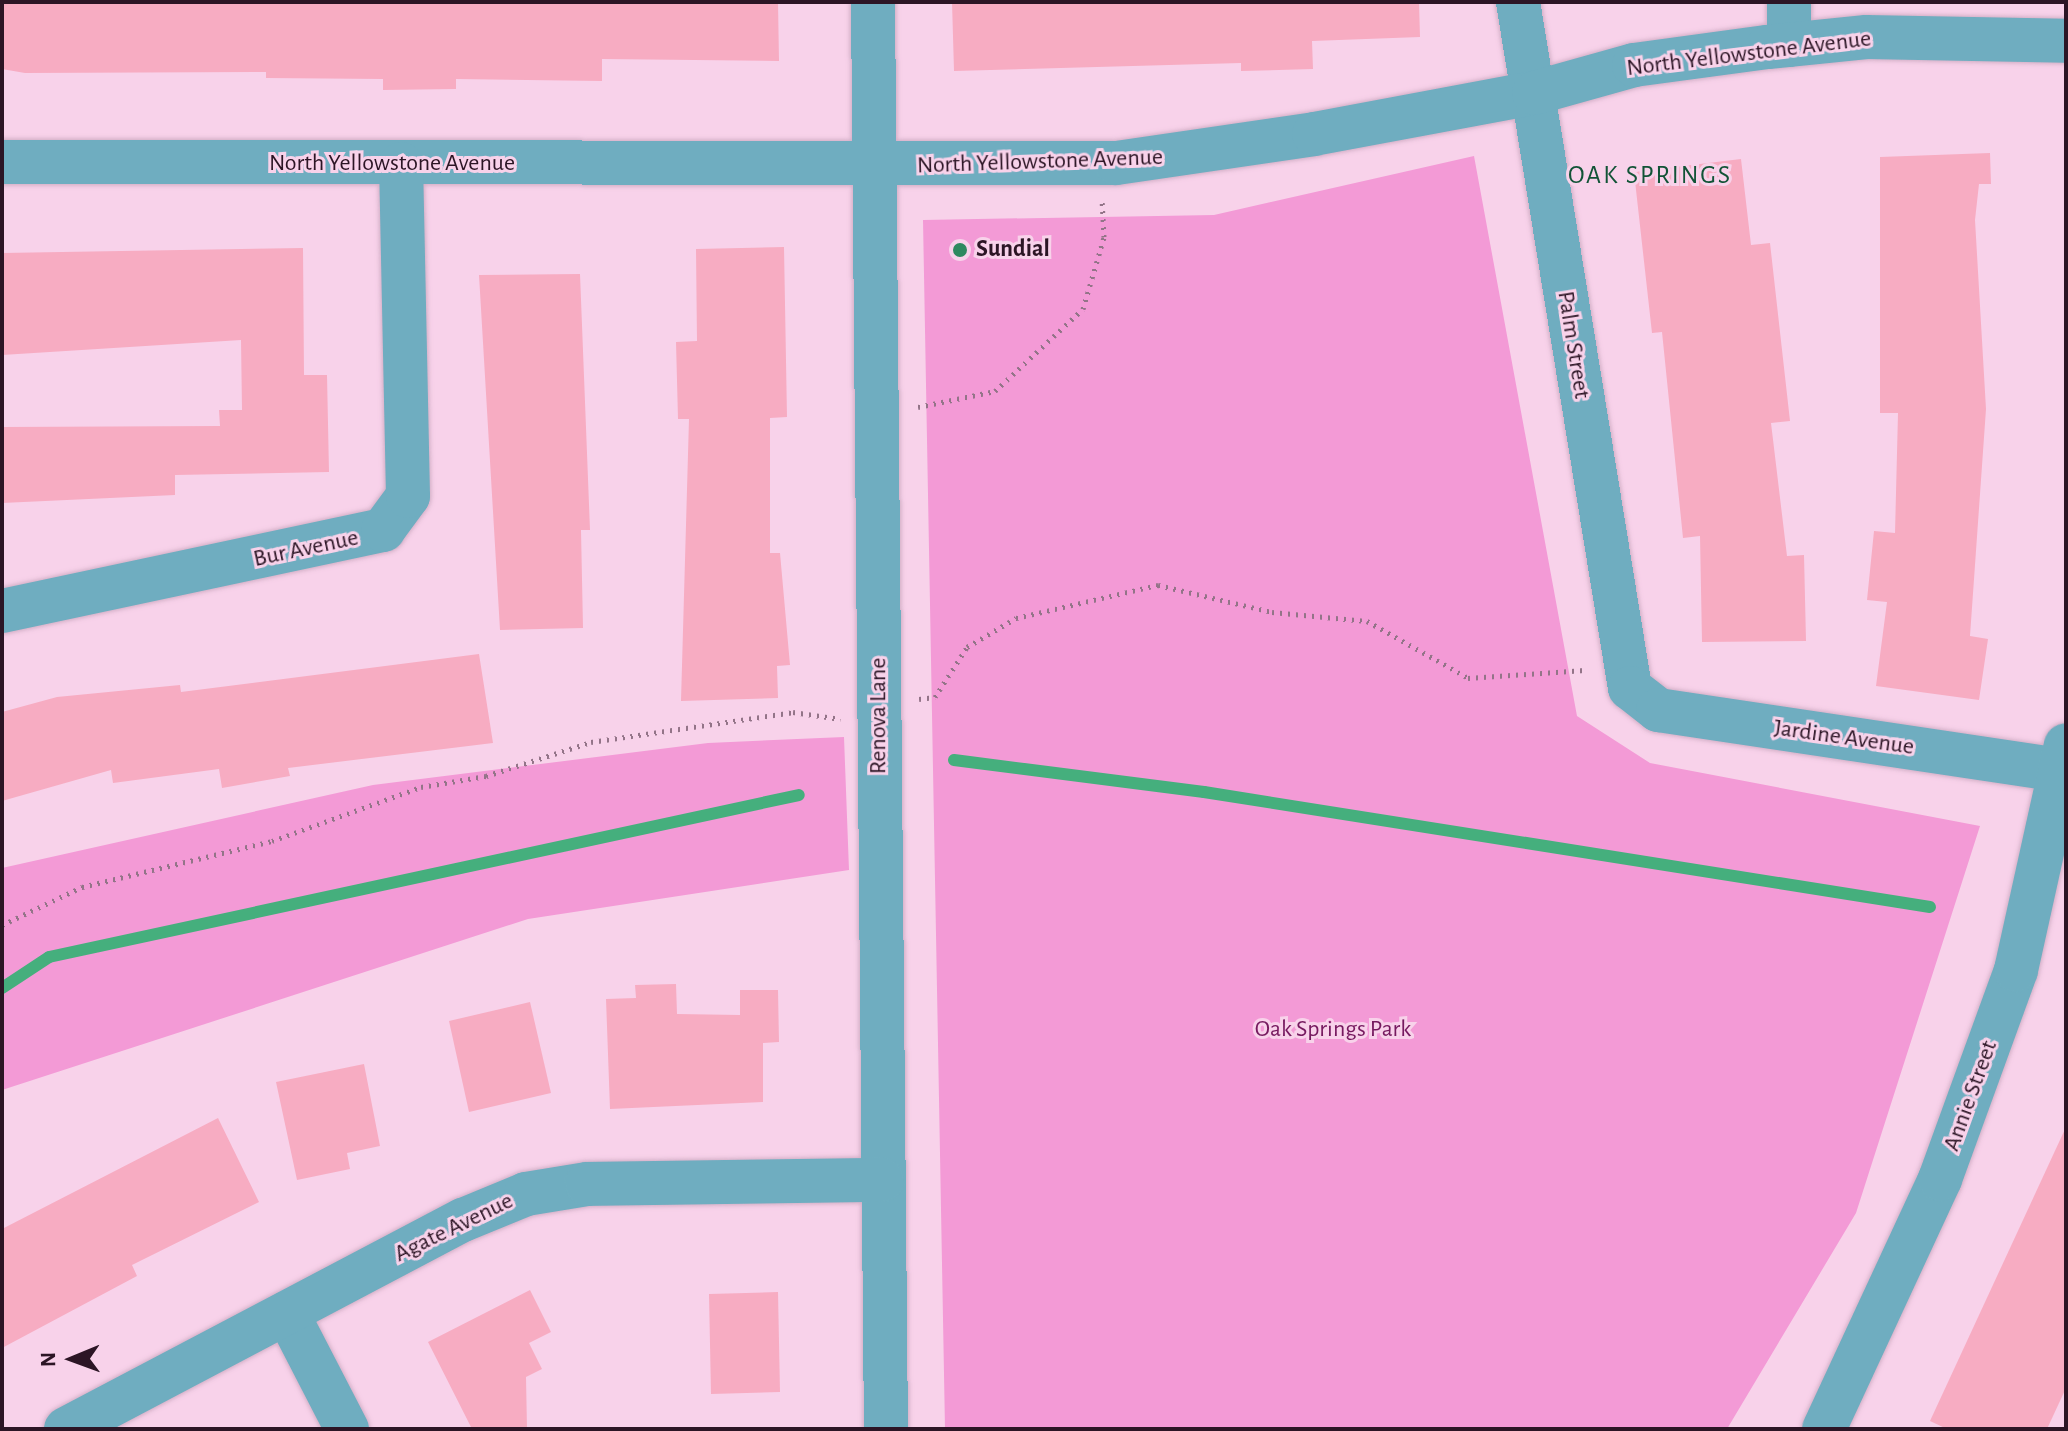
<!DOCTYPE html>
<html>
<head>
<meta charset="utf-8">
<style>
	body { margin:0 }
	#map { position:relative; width:2068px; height:1431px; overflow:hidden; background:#f8d2ea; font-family:"Alegreya Sans",sans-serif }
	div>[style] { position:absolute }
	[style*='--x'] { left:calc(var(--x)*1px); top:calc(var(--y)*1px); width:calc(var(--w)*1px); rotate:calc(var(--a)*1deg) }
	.green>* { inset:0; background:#f39ad6 }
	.stream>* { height:12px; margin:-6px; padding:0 6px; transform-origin:6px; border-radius:6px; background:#45af7d }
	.building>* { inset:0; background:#f7acc2 }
	.path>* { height:5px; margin-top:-2.5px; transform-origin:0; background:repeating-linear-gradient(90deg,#937488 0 2px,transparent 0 8px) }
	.roads { filter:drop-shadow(0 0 2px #d3b0c7) drop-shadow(0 0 2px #d3b0c7) }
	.minor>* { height:44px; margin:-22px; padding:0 22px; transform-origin:22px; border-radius:22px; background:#6fadc0 }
	.dots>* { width:22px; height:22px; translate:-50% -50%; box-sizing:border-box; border:4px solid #f8d2ea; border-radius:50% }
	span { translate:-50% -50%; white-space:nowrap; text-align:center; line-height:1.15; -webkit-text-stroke:6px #f8d2ea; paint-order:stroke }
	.street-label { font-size:24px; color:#2c1525 }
	.poi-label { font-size:24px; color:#2c1525; font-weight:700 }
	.left { translate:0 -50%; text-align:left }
	.park-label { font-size:24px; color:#76195f }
	.neighbourhood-label { font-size:26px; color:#115336; letter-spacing:2px }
	.frame { position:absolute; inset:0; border:4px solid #2c1525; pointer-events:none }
	.north { position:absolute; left:32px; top:1319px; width:80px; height:80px; -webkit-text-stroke:6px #f8d2ea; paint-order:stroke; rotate:269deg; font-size:22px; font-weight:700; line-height:32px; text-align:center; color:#2c1525 }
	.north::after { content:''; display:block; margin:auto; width:28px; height:36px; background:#2c1525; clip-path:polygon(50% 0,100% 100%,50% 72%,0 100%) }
</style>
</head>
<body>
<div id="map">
	<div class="green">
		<div style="clip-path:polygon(1474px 156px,1577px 716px,1650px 763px,1980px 826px,1856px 1213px,1727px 1429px,945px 1429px,923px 220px,1214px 215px)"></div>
		<div style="clip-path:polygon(844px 737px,849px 870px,528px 919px,2px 1090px,2px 868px,373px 785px,708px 743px)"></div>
	</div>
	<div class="stream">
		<div style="--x:954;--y:760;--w:252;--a:7.3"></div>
		<div style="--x:1204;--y:792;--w:735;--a:9"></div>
		<div style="--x:2;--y:988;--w:56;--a:-33.4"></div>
		<div style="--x:49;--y:957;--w:767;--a:-12.19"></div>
	</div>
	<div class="building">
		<div style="clip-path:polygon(2px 2px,778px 2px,779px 61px,602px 59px,602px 81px,456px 79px,456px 89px,383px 90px,383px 79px,266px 78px,266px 72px,25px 73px,2px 69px)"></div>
		<div style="clip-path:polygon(952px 2px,1419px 2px,1420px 37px,1312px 41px,1313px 69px,1241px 71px,1241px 63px,954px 71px)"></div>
		<div style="clip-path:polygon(1990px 153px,1991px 184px,1979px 184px,1975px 220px,1986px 409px,1970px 636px,1988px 639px,1979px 700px,1876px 686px,1887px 602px,1867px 600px,1874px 531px,1895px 533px,1898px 413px,1880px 413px,1880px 157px)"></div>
		<div style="clip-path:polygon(1741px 159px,1751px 245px,1770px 243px,1790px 421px,1771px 423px,1787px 556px,1804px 555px,1806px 641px,1702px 642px,1700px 536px,1683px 538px,1662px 332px,1652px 333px,1634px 172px)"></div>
		<div style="clip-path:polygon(784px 247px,787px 417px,770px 418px,770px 553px,780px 553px,790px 665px,777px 666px,778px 698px,681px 701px,689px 419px,678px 419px,676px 342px,697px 341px,696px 249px)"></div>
		<div style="clip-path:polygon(303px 248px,304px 375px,327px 375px,329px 472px,175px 475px,175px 495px,2px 503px,2px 427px,220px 426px,219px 410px,242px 410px,241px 340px,2px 355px,2px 253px)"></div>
		<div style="clip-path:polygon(580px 274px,590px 530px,581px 530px,583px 628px,500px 630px,479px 275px)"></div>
		<div style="clip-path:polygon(479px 654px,493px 743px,288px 768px,290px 776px,222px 788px,219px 769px,113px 783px,111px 770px,2px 801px,2px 712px,57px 697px,180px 685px,181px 692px)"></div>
		<div style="clip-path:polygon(676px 984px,677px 1014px,740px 1015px,740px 990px,778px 990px,779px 1042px,763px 1043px,763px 1102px,610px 1109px,606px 999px,636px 998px,635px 985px)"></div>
		<div style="clip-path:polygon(530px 1002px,551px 1093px,469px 1112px,449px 1021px)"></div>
		<div style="clip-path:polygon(364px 1064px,380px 1146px,347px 1153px,350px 1169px,297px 1180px,276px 1082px)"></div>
		<div style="clip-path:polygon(218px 1118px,259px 1202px,132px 1265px,137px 1276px,2px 1348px,2px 1229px)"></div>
		<div style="clip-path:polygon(2066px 1127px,2066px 1388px,2047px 1429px,1947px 1429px,1930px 1421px)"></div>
		<div style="clip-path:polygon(530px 1290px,551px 1332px,529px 1343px,542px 1369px,526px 1377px,527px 1429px,472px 1429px,428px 1342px)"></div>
		<div style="clip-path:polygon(778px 1292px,780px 1392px,711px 1394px,709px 1294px)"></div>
	</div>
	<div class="path">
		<div style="--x:918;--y:407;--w:79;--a:-11.7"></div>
		<div style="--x:995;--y:391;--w:120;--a:-43"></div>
		<div style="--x:1083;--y:309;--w:75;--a:-73.7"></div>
		<div style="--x:1104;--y:237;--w:35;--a:-93"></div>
		<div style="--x:919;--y:699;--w:16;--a:-7"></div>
		<div style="--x:935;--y:697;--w:59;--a:-57.4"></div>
		<div style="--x:967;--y:647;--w:57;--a:-30.6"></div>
		<div style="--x:1016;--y:618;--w:146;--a:-13.1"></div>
		<div style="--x:1158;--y:585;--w:117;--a:13.3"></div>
		<div style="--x:1272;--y:612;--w:95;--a:5.4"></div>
		<div style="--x:1367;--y:621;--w:116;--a:29.4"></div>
		<div style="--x:1468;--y:678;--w:117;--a:-3.9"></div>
		<div style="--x:2;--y:925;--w:89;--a:-25.4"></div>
		<div style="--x:82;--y:887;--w:195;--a:-13.6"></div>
		<div style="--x:272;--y:841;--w:158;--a:-19.9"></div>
		<div style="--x:421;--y:787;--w:66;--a:-9.6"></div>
		<div style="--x:486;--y:776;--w:110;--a:-17.9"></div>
		<div style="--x:591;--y:742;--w:204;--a:-8.4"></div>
		<div style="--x:793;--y:712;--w:48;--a:8.5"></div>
	</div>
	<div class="roads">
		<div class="minor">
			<div style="--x:873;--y:2;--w:1427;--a:89.48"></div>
			<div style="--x:1518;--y:2;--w:695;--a:80.73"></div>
			<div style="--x:1630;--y:688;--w:36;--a:38"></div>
			<div style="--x:1658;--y:710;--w:413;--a:8.5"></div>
			<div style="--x:1789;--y:2;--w:43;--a:90"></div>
			<div style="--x:2;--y:162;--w:1114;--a:0.05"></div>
			<div style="--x:1116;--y:163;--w:200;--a:-8.3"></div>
			<div style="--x:1314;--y:134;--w:224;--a:-10.6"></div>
			<div style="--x:1534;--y:93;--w:104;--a:-15.6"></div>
			<div style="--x:1634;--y:65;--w:135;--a:-7.7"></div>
			<div style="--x:1768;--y:47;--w:99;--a:-5.8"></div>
			<div style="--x:1866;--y:37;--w:200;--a:1.1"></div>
			<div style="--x:2;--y:611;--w:390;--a:-12"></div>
			<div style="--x:383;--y:530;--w:42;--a:-53.7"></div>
			<div style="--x:408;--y:496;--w:332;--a:-91.2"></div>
			<div style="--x:287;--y:1313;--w:131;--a:62.7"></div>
			<div style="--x:66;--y:1429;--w:449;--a:-27.8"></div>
			<div style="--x:463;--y:1220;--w:68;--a:-22.4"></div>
			<div style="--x:526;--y:1194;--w:62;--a:-9.3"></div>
			<div style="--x:587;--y:1184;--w:295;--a:-0.8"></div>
			<div style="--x:1824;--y:1429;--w:276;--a:-65.1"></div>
			<div style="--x:1940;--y:1179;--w:222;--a:-70"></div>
			<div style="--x:2016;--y:970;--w:230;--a:-77.5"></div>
		</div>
	</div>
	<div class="dots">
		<div style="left:960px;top:250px;background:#2e895f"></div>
	</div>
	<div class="street-label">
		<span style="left:1749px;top:54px;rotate:-7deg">North Yellowstone Avenue</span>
		<span style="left:1040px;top:162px;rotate:-2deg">North Yellowstone Avenue</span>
		<span style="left:392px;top:164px">North Yellowstone Avenue</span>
		<span style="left:1573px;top:345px;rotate:81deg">Palm Street</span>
		<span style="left:306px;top:549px;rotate:-12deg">Bur Avenue</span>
		<span style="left:879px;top:716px;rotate:-90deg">Renova Lane</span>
		<span style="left:1844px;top:738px;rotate:8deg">Jardine Avenue</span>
		<span style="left:1971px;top:1096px;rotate:-70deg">Annie Street</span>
		<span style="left:454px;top:1228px;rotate:-26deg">Agate Avenue</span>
	</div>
	<div class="poi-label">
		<span class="left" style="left:976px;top:250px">Sundial</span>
	</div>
	<div class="park-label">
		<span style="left:1333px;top:1030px">Oak Springs Park</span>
	</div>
	<div class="neighbourhood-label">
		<span style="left:1650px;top:176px">OAK SPRINGS</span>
	</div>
	<div class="frame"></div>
	<div class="north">N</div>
</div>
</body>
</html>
